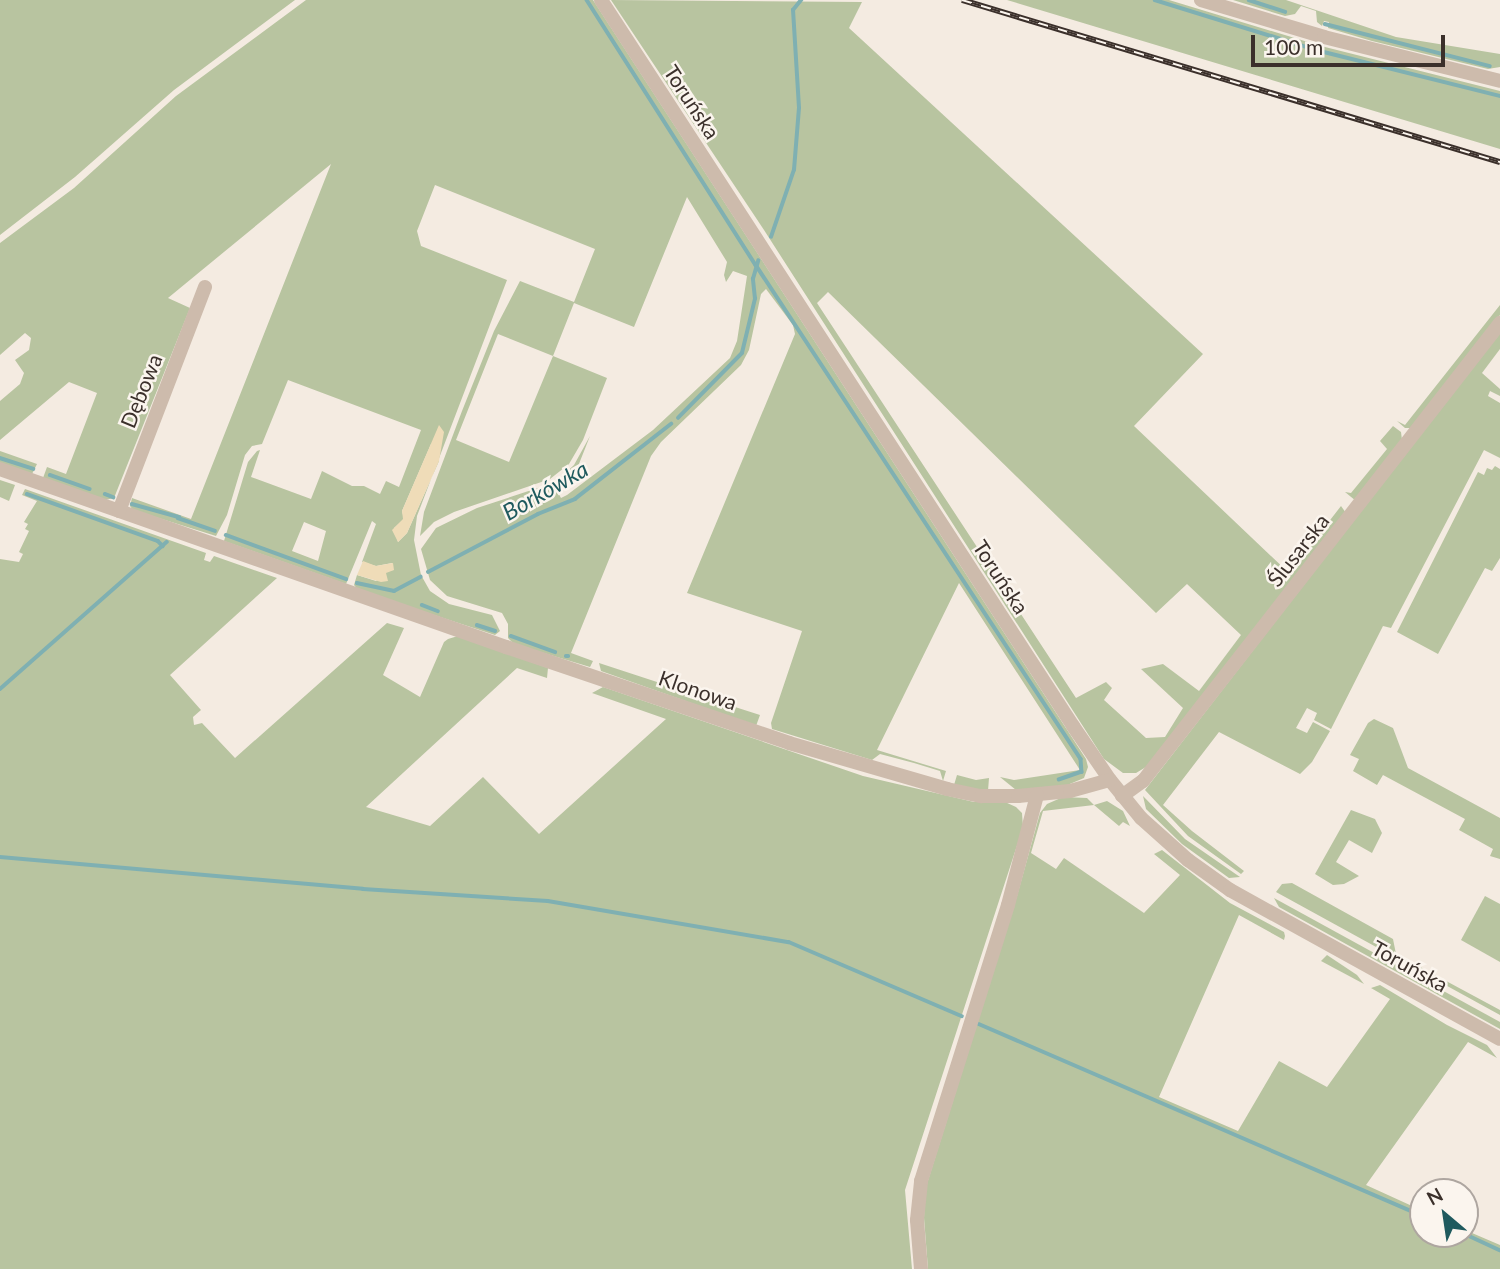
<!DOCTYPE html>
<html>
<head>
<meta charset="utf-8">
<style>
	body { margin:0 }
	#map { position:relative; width:1500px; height:1269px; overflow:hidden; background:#f4ebe1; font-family:Lato,sans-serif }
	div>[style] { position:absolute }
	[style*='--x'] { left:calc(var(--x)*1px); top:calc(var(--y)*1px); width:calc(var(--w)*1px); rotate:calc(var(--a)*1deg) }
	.green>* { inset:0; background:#b8c4a0 }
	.sand>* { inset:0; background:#efdcb8 }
	.stream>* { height:3.5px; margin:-1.75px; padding:0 1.75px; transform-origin:1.75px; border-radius:1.75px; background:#7fb0b2 }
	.minor>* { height:14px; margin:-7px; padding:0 7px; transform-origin:7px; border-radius:7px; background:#cdbbac }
	.rail>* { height:6px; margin-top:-3px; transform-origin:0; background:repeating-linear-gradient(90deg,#fbf5ee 0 10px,#3b302b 0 20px); box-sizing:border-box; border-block:2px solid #3b302b }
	span { translate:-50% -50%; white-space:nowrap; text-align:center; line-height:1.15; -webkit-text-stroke:5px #fbf5ee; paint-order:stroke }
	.street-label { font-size:21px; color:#3b302b }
	.water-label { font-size:23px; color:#1f5a5e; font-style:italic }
	.north { position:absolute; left:1409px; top:1178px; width:70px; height:70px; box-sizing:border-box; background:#fbf5ee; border:2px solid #aea6a0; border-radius:50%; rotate:331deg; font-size:19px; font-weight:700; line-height:28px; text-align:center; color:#3b302b }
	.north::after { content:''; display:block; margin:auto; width:24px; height:32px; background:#1f5a5e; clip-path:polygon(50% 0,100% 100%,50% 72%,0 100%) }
	.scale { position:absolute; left:1251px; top:35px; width:194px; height:32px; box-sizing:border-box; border:4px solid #3b302b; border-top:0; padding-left:9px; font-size:21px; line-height:24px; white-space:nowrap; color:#3b302b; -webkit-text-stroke:5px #fbf5ee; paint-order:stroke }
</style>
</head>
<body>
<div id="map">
	<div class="green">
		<div style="clip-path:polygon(0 0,295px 0,174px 90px,75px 177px,0 235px)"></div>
		<div style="clip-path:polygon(evenodd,306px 0,593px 0,1086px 759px,1088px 767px,1084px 778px,1065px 786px,1016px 790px,1000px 777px,1014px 780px,1080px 770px,959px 583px,877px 750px,946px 771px,943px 781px,940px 771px,914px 763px,880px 754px,872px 760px,772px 729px,771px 723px,802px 631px,687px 593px,795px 334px,793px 325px,766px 289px,761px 294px,749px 350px,741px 365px,661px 442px,651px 456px,571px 653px,593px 661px,590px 667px,514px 644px,508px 638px,508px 624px,502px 613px,447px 596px,430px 580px,421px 549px,436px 528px,477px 508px,556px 482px,574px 465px,590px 436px,573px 479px,556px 489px,561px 498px,567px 495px,653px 430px,730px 358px,737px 341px,747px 276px,733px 271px,726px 282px,724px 275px,727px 262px,687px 197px,634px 327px,574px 303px,553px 356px,607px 378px,583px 440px,569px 464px,550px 479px,454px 512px,434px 522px,420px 536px,424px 512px,462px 411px,494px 331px,520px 281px,574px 302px,595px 249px,435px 185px,417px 231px,421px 246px,507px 280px,417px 516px,414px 540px,421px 575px,430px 591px,449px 604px,492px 615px,500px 631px,495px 635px,358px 590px,354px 585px,357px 575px,376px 581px,387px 571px,393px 570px,392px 563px,376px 566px,362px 562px,376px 524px,372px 521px,346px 584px,224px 541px,248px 462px,257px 451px,260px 450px,251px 477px,311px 499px,322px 471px,352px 486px,364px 486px,380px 494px,386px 481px,399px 487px,421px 430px,288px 380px,262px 444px,252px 446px,245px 455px,227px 515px,216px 536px,133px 510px,130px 506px,132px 498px,191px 519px,331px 164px,168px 298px,190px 308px,114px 498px,105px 500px,43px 478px,47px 467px,66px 474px,97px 393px,69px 382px,0 440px,0 401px,20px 384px,24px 373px,15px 360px,29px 350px,31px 338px,25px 333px,0 355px,0 243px,74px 188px,176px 96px,306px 0,498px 334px,553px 356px,509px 462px,456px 440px,498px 334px,306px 0,431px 444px,439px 461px,407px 533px,398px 542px,394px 528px,404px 519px,402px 511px,431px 444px,306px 0,304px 522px,326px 531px,318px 561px,292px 551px,304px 522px)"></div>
		<div style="clip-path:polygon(evenodd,611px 0,862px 2px,849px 28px,1203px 354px,1134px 426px,1289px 573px,1341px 506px,1346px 513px,1146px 767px,1136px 773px,1123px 773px,1104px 759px,764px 230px,611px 0,828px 292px,1156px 613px,1187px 584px,1241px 635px,1199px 691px,1163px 664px,1141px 669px,1183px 708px,1165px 737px,1146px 738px,1104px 700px,1112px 688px,1106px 682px,1076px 698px,817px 303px,828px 292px)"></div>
		<div style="clip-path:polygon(1007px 0,1169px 0,1321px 46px,1500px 91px,1500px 149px)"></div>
		<div style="clip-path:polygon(1233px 0,1286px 0,1396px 37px,1500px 54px,1500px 67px,1488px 69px,1372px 41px,1328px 28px,1329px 22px,1324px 21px,1322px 26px,1317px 22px,1316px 11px,1301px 6px,1295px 14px,1285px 16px)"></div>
		<div style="clip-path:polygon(1500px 305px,1500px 315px,1412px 428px,1405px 428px,1397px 421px,1405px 425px)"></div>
		<div style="clip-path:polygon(1500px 331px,1500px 349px,1482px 373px,1500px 389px,1500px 396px,1490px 391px,1488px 396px,1500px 403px,1500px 458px,1484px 450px,1391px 628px,1383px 626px,1331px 729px,1314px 720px,1317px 713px,1307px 708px,1296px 728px,1307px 733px,1313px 722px,1330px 731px,1312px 762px,1300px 774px,1219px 732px,1163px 805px,1192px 831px,1244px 871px,1241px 874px,1188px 836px,1145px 790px)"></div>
		<div style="clip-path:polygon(1393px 426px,1401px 432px,1402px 440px,1356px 501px,1345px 492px,1351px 493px,1387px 449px,1380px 441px)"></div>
		<div style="clip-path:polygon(0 451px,37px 464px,32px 474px,0 463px)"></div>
		<div style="clip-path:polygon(1495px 466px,1500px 469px,1500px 558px,1492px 571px,1485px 568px,1438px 654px,1397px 632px,1478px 472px,1484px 475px,1487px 468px,1492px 470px)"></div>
		<div style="clip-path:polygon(0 480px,15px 485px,9px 501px,0 497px)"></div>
		<div style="clip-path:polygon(25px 489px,206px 553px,204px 560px,210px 562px,214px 556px,277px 578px,170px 675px,201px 710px,193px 717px,194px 725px,202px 723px,235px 758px,387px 623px,404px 628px,383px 675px,420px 697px,444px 642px,448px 639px,458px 636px,548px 668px,547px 678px,517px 668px,366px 807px,430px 826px,483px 777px,539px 834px,666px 719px,592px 693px,603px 687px,863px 776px,974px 802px,1005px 802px,1016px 807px,1022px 813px,1023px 827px,905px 1190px,912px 1269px,0 1269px,0 559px,19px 562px,23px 554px,19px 552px,29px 531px,25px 529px,28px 524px,24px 522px,37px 501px,22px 495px)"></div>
		<div style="clip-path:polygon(599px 663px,657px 682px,760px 715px,756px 726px,601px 671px)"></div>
		<div style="clip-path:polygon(1374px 719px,1393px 728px,1408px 768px,1500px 818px,1500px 859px,1490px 856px,1493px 849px,1459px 830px,1465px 819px,1383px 775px,1377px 785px,1353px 771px,1359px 759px,1350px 755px,1368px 723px)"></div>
		<div style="clip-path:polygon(957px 775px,976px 780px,989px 778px,988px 791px,954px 785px)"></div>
		<div style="clip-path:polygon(1143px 796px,1185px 839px,1240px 877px,1229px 878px,1182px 844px,1146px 809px)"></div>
		<div style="clip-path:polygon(1063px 797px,1087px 798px,1094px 805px,1107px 801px,1123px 811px,1130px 826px,1123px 822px,1119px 826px,1094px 805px,1043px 811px,1031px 853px,1056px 869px,1064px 858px,1144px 913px,1180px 875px,1154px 854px,1162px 850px,1230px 903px,1284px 932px,1285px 936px,1284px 940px,1239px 915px,1159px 1097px,1238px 1131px,1279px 1061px,1327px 1087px,1390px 999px,1371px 988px,1380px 985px,1447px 1025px,1487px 1045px,1497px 1058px,1468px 1042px,1366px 1185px,1423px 1211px,1423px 1234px,1465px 1234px,1465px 1230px,1500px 1245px,1500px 1269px,928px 1269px,924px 1218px,925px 1190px,1017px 896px,1040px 813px,1047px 804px)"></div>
		<div style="clip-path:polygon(1351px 810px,1375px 819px,1382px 833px,1372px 853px,1349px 840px,1336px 862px,1359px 876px,1344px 884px,1333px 885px,1315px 874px)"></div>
		<div style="clip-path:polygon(1292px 883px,1393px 939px,1396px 954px,1500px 1010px,1500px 1015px,1276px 892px,1282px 884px)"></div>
		<div style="clip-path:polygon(1485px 896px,1500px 904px,1500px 962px,1461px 940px)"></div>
		<div style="clip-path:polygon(1274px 898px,1500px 1022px,1500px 1029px,1279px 907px)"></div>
		<div style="clip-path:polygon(1327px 955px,1357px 975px,1364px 984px,1321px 961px)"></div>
	</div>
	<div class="sand">
		<div style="clip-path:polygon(439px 425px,444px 432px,439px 461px,407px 533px,398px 542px,392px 530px,403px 519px,402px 511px)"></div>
		<div style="clip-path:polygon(363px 561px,376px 566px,393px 563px,394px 570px,386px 573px,388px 581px,381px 582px,357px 575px)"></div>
	</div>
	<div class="stream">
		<div style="--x:587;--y:0;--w:314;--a:57.5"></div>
		<div style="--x:756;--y:265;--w:591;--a:56.66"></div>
		<div style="--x:1081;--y:759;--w:13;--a:86"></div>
		<div style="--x:1082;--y:772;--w:24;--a:161"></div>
		<div style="--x:1155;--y:0;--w:173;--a:17.2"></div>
		<div style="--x:1320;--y:51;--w:186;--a:14"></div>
		<div style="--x:1249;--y:0;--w:38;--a:18"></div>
		<div style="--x:1325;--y:24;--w:170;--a:14.3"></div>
		<div style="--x:771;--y:237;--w:71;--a:-71.1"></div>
		<div style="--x:794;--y:170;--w:62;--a:-85.4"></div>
		<div style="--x:799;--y:108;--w:98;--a:-93.5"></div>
		<div style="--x:793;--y:10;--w:13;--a:-51"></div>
		<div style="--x:678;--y:418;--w:91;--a:-45.4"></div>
		<div style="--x:742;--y:353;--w:56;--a:-76.5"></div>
		<div style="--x:755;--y:299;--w:20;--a:-96"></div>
		<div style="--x:753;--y:279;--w:19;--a:-74"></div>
		<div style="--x:0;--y:458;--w:35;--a:18"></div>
		<div style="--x:50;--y:475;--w:42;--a:19.3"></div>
		<div style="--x:27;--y:494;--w:139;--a:19.7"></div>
		<div style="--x:158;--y:541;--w:7;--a:45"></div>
		<div style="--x:105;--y:494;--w:9;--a:21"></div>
		<div style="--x:132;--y:504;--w:49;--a:15.5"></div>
		<div style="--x:178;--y:518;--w:39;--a:19"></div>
		<div style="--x:226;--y:535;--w:128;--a:20.1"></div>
		<div style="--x:428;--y:572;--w:124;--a:-27.8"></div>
		<div style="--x:538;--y:514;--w:40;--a:-22"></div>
		<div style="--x:575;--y:499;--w:122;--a:-38"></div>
		<div style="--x:357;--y:583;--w:38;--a:12"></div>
		<div style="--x:394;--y:591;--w:30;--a:-28"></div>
		<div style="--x:422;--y:605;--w:17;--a:21"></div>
		<div style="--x:477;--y:625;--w:19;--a:18"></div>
		<div style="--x:511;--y:636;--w:47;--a:20"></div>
		<div style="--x:566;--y:656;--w:2;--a:0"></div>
		<div style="--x:0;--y:689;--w:222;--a:-41.4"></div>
		<div style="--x:0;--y:857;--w:364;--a:5"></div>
		<div style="--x:363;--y:889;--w:185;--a:3.7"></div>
		<div style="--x:548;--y:901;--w:244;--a:9.7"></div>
		<div style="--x:789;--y:942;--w:188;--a:23.2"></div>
		<div style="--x:979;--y:1024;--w:484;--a:23.4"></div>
		<div style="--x:1465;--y:1234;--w:38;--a:25"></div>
	</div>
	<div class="minor">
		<div style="--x:601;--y:0;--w:866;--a:56.97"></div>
		<div style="--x:1073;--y:726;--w:65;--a:55.6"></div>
		<div style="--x:1110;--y:780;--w:49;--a:50.8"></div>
		<div style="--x:1141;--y:818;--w:63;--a:41.8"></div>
		<div style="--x:1188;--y:860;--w:52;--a:35.5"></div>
		<div style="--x:1230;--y:890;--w:308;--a:28.9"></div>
		<div style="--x:1201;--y:0;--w:128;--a:16.7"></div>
		<div style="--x:1324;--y:37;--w:181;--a:14"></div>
		<div style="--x:0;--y:469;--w:536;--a:19.38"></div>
		<div style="--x:506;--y:647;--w:299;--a:18.7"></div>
		<div style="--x:789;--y:743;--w:165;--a:16.2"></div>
		<div style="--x:947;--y:789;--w:35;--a:12"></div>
		<div style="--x:981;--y:796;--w:37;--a:0"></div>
		<div style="--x:1018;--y:796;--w:52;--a:-5.5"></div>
		<div style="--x:1070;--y:791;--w:41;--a:-15.4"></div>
		<div style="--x:119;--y:511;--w:240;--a:-69"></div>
		<div style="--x:1122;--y:796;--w:26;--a:-36"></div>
		<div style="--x:1143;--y:781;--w:581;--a:-52.06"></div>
		<div style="--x:921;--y:1269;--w:49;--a:-94.7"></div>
		<div style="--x:917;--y:1220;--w:39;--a:-84"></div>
		<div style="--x:921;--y:1181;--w:289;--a:-72.5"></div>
		<div style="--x:1008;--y:905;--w:114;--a:-75.2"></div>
	</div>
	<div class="rail">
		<div style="--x:962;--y:0;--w:562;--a:16.76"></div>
	</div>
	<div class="street-label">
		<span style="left:692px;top:102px;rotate:57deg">Toruńska</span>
		<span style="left:141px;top:391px;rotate:-68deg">Dębowa</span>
		<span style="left:1298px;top:550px;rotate:-52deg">Ślusarska</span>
		<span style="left:1001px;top:577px;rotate:57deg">Toruńska</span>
		<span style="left:698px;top:690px;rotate:19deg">Klonowa</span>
		<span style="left:1410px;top:966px;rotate:29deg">Toruńska</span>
	</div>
	<div class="water-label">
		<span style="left:545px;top:490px;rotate:-30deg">Borkówka</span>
	</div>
	<div class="north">N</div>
	<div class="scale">100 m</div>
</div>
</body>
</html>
